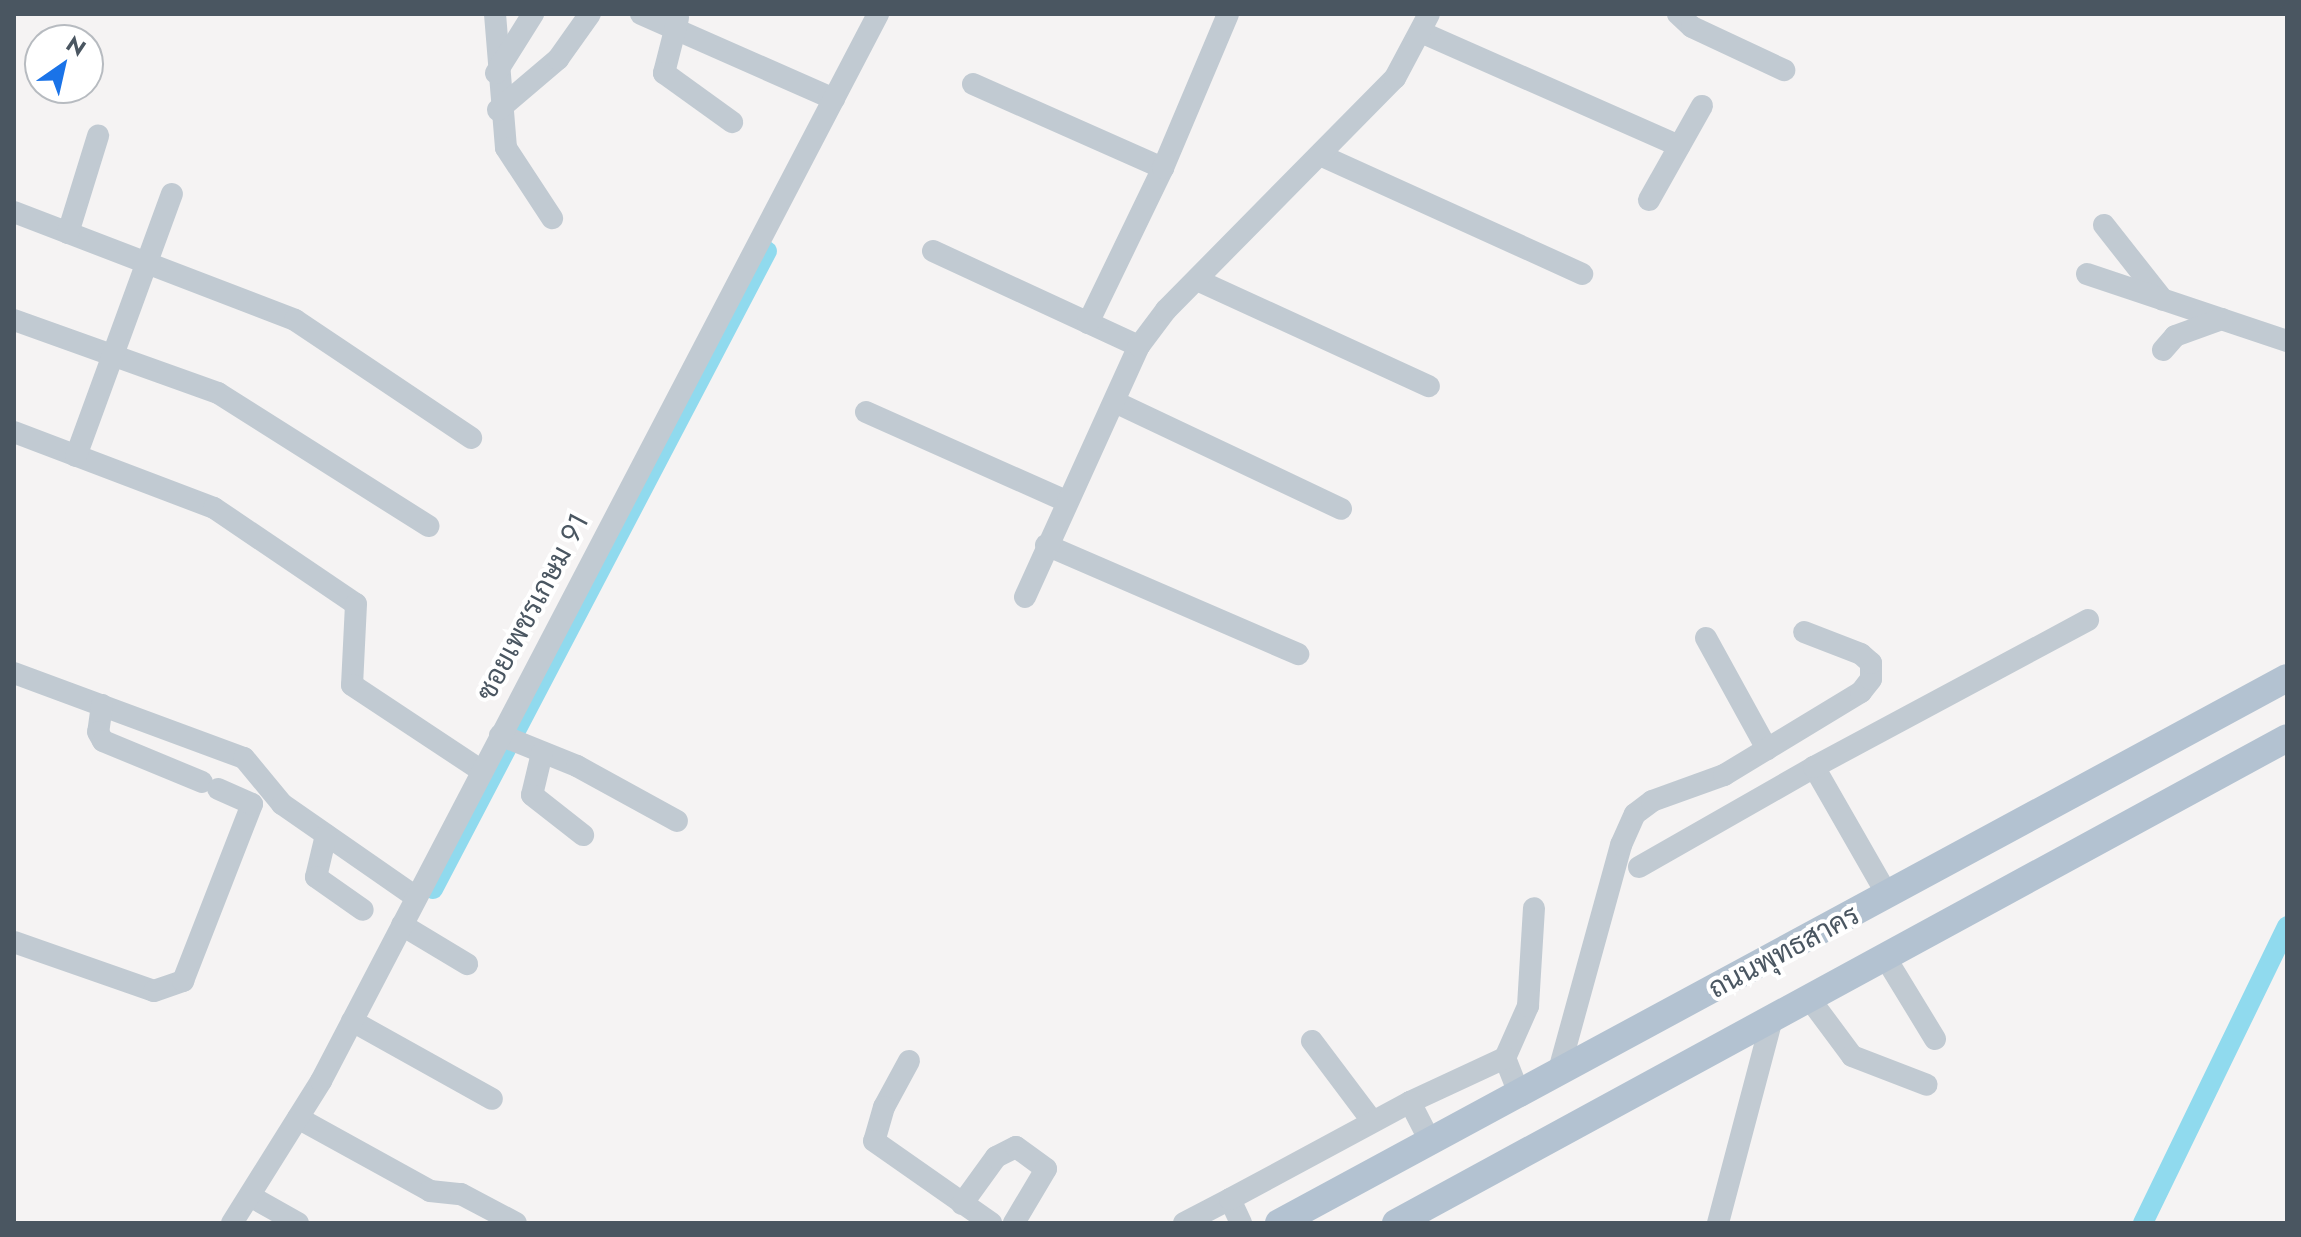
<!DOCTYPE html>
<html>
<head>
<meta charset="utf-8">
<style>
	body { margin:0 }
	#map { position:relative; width:2301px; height:1237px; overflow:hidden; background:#f5f3f3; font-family:Jost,Sarabun,sans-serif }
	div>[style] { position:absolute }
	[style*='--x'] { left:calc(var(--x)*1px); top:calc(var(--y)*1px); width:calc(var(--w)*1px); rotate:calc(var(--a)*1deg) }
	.canal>* { height:20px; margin:-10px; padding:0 10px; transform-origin:10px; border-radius:10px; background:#90daee }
	.minor>* { height:22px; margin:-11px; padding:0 11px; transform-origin:11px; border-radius:11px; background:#c1cad2 }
	.major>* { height:28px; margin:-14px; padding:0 14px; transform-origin:14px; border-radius:14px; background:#b3c2d1 }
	span { translate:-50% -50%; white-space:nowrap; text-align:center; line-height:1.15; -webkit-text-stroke:8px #fff; paint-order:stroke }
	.street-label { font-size:28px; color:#4a5661 }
	.frame { position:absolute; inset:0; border:16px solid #4a5661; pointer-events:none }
	.north { position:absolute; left:24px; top:24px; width:80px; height:80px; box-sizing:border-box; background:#fff; border:2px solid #b7bbc0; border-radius:50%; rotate:34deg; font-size:22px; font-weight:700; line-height:32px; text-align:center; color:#4a5661 }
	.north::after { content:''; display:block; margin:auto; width:28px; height:36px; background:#1a73e8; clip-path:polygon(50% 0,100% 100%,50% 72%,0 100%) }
</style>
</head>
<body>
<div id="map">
	<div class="canal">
		<div style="--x:433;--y:889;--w:720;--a:-62.37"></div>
		<div style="--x:2143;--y:1223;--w:330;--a:-64.1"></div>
	</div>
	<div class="minor">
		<div style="--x:495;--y:14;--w:134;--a:85.3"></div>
		<div style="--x:506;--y:148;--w:84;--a:56.7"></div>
		<div style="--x:641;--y:14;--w:211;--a:23.8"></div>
		<div style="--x:1678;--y:14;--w:19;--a:43"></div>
		<div style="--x:1692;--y:27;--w:102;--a:25.1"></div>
		<div style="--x:678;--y:18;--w:57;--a:104.3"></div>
		<div style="--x:664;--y:73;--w:84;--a:35.8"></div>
		<div style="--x:1423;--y:33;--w:280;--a:23.8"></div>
		<div style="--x:496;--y:73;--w:70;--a:-57.9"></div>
		<div style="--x:973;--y:84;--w:208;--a:23.9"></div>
		<div style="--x:498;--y:110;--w:79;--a:-40.4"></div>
		<div style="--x:558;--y:59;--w:55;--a:-54.6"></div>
		<div style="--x:1320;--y:155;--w:288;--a:24.4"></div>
		<div style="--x:1649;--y:200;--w:108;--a:-60.6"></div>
		<div style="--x:14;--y:212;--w:301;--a:21"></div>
		<div style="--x:295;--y:320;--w:212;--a:33.8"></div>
		<div style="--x:2104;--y:225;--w:95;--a:51.8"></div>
		<div style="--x:68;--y:233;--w:102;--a:-72.8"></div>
		<div style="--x:933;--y:251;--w:227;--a:24.8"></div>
		<div style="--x:2087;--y:274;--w:211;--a:18.5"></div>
		<div style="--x:1197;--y:280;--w:255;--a:24.6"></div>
		<div style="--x:14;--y:320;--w:217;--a:19.7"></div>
		<div style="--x:218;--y:393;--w:249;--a:32.3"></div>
		<div style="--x:1088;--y:323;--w:172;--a:-64.2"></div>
		<div style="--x:1163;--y:168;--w:167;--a:-67.1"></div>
		<div style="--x:2163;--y:350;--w:18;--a:-49"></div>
		<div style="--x:2175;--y:336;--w:50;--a:-19.9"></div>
		<div style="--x:1115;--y:402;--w:250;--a:25.3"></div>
		<div style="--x:866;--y:412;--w:219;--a:24"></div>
		<div style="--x:14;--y:432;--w:214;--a:20.8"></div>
		<div style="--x:214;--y:508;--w:171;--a:34.1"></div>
		<div style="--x:356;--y:604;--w:81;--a:92.8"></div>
		<div style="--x:352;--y:685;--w:156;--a:33.5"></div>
		<div style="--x:76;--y:456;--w:279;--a:-69.9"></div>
		<div style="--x:1046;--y:545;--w:275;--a:23.4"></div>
		<div style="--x:1025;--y:597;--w:276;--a:-65.6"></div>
		<div style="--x:1139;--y:346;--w:45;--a:-53.1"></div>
		<div style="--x:1166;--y:310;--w:326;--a:-45.4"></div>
		<div style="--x:1395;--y:78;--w:72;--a:-62"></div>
		<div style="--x:1706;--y:638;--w:127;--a:61.2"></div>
		<div style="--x:14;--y:673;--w:245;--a:20.3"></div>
		<div style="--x:244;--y:758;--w:60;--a:50.4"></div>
		<div style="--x:282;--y:804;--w:163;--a:34.8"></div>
		<div style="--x:102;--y:705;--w:27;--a:98"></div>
		<div style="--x:98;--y:732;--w:10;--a:61"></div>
		<div style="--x:103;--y:741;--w:107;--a:22.5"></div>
		<div style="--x:500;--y:735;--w:83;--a:21.9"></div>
		<div style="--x:577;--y:766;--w:114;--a:28.8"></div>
		<div style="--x:542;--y:753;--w:43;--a:103.4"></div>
		<div style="--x:532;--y:795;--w:65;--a:38.1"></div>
		<div style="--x:326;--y:835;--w:43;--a:103.4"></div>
		<div style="--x:316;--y:877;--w:57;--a:35.1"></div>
		<div style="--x:1639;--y:867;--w:202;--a:-29.7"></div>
		<div style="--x:1888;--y:896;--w:149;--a:-119.8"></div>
		<div style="--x:1814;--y:767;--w:311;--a:-28.2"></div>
		<div style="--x:402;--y:925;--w:76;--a:31"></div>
		<div style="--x:14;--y:942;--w:148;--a:19.3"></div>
		<div style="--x:154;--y:991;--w:31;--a:-19"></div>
		<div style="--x:183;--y:981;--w:190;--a:-68.7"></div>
		<div style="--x:252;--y:804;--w:37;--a:-156"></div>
		<div style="--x:1885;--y:957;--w:96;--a:58.6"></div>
		<div style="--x:1809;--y:998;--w:72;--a:53.4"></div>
		<div style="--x:1852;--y:1056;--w:80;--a:21.1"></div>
		<div style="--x:352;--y:1021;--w:160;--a:29.1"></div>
		<div style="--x:1312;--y:1041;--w:100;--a:53.1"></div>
		<div style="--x:909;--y:1061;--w:52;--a:118.5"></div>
		<div style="--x:884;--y:1107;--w:35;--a:106"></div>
		<div style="--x:874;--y:1141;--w:143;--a:35"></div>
		<div style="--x:1558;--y:1074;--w:238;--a:-74.6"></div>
		<div style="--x:1621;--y:845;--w:34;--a:-66"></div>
		<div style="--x:1635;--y:814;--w:21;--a:-37"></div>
		<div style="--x:1652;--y:801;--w:77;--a:-19.9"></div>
		<div style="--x:1724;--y:775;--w:160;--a:-31.2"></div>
		<div style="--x:1861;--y:692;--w:16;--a:-52"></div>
		<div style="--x:1871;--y:679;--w:16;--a:-90"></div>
		<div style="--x:1871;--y:663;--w:13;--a:-138"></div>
		<div style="--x:1861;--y:654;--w:61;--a:-158.9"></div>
		<div style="--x:1520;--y:1096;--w:41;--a:-111.5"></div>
		<div style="--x:1505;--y:1058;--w:57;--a:-66.1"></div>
		<div style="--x:1528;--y:1006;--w:98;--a:-86.5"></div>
		<div style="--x:1410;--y:1102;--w:105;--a:-24.9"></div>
		<div style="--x:298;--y:1118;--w:151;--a:28.9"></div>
		<div style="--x:430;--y:1191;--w:31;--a:6"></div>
		<div style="--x:461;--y:1194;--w:62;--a:27.8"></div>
		<div style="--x:250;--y:1196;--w:55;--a:29.4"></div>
		<div style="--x:962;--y:1204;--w:58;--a:-54.1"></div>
		<div style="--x:996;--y:1157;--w:22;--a:-27"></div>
		<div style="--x:1016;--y:1147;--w:37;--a:36"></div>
		<div style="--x:1046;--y:1169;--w:63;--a:120.7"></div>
		<div style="--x:232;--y:1223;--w:168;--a:-57.9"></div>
		<div style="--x:321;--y:1081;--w:1204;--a:-62.43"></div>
		<div style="--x:1184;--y:1223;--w:52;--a:-27.6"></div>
		<div style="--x:1241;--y:1223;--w:26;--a:-115"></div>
		<div style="--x:1230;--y:1199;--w:204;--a:-28.3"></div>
		<div style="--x:1410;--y:1102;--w:46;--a:62.9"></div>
		<div style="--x:1718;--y:1223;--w:212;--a:-75.2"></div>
	</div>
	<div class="major">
		<div style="--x:1279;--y:1223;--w:1146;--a:-28.4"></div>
		<div style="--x:1396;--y:1223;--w:1014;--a:-28.56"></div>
	</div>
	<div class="street-label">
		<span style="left:533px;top:607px;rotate:-62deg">ซอยเพชรเกษม 91</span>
		<span style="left:1784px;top:952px;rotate:-28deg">ถนนพุทธสาคร</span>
	</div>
	<div class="frame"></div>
	<div class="north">N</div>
</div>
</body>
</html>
